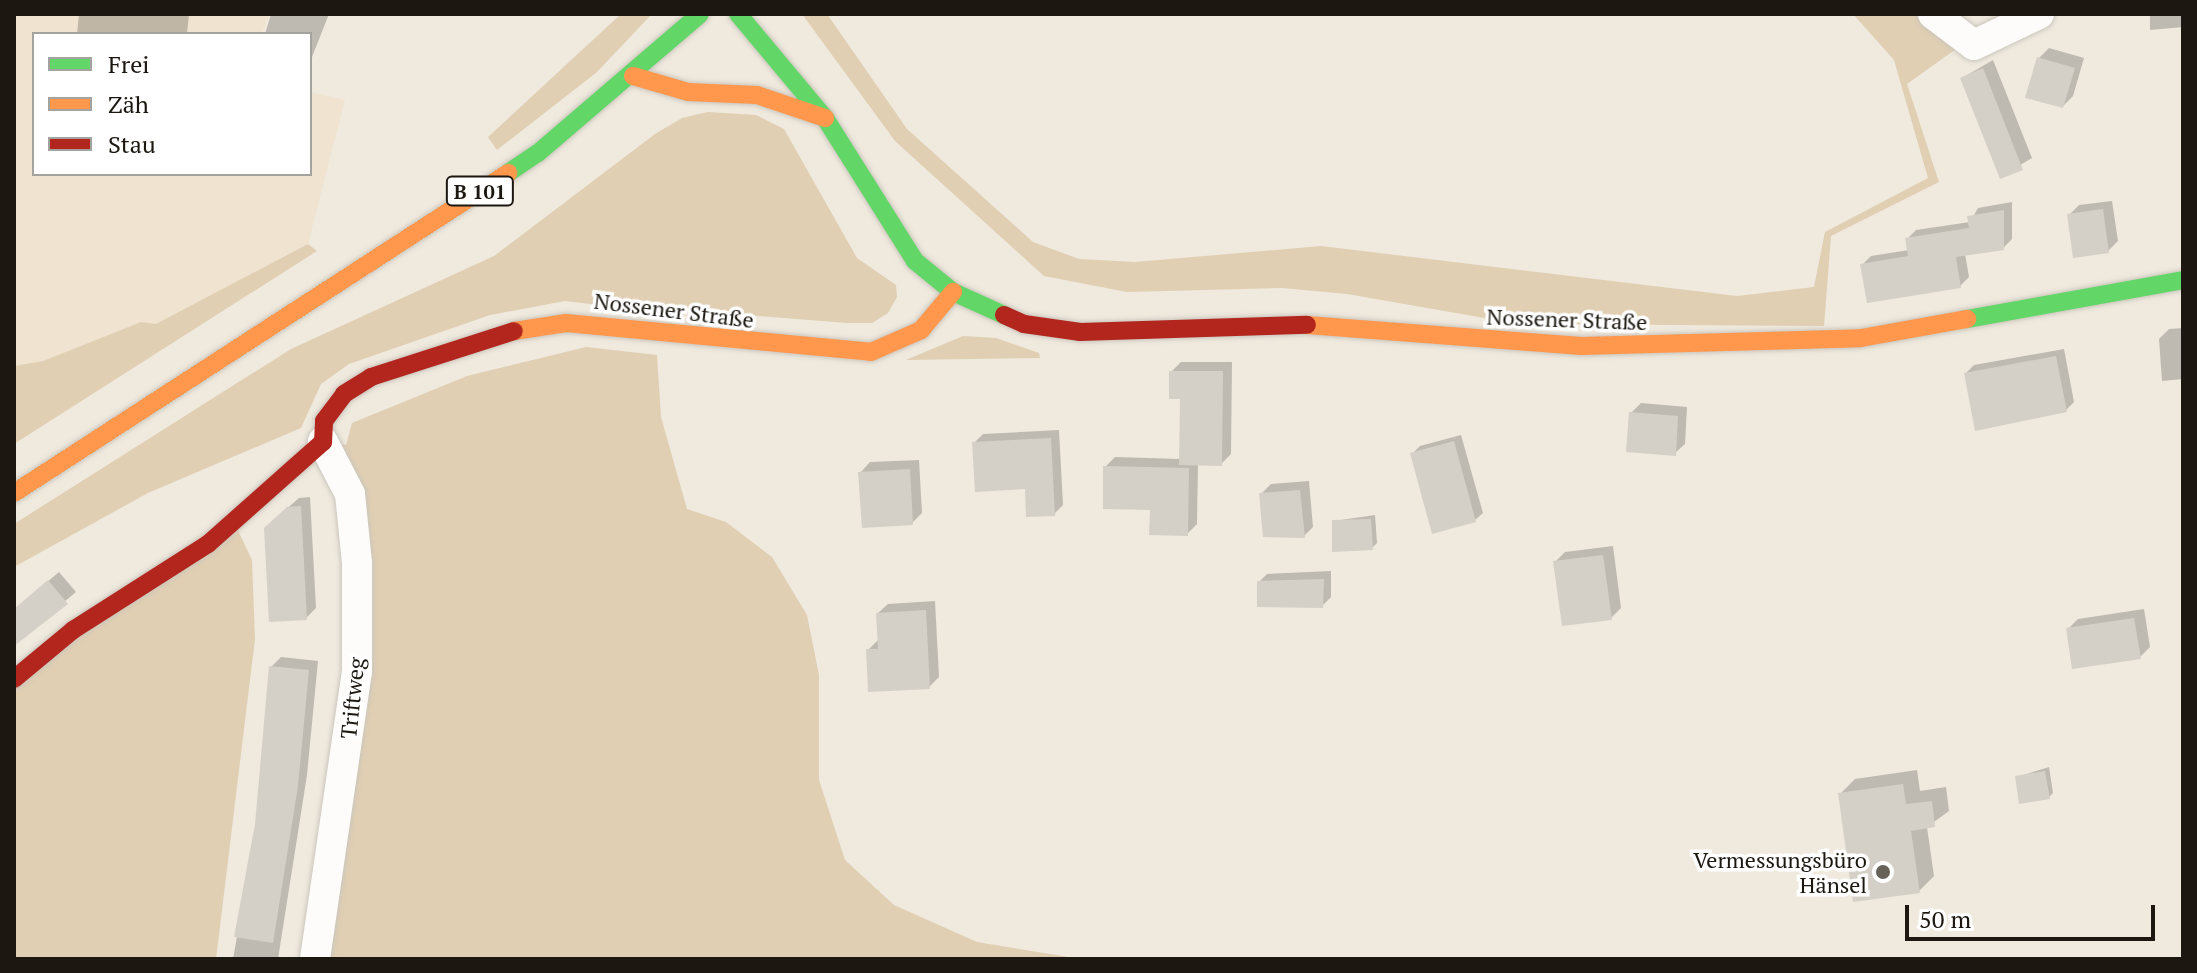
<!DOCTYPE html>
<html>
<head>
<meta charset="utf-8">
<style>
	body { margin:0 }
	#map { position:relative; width:2197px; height:973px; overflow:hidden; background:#efe9de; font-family:"PT Serif",serif }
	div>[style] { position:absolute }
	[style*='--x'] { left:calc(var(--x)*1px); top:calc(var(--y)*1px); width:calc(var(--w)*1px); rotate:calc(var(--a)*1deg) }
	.built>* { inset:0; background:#f0e4d0 }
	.green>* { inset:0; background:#e0cfb3 }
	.shadow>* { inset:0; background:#0003 }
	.building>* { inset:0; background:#d5d0c7 }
	.roads { filter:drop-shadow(0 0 2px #cbc6bd) drop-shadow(0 0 2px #cbc6bd) }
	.street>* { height:30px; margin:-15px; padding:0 15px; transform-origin:15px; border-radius:15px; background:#fdfcfa }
	.fast>* { height:18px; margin:-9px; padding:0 9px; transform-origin:9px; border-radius:9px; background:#63d668 }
	.slow>* { height:18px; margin:-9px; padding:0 9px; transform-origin:9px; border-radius:9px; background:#ff974d }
	.jam>* { height:18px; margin:-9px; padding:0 9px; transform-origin:9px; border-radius:9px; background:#b3261e }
	.dots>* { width:22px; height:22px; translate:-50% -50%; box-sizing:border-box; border:4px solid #fff; border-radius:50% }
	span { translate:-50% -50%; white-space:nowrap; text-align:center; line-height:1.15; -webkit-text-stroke:7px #fff; paint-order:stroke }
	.shield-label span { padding:2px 6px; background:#fff; border:2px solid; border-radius:6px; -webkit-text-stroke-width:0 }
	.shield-label { font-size:20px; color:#1c1811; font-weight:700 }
	.street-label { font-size:22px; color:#1c1811 }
	.poi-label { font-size:22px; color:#1c1811 }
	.right { translate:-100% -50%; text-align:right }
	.frame { position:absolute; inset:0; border:16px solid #1c1811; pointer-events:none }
	.legend { position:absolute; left:32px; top:32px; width:280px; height:144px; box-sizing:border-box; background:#fff; border:2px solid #a4a3a0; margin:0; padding:10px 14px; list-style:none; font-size:24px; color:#1c1811 }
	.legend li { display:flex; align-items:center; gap:16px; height:40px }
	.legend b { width:40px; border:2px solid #a4a3a0 }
	.scale { position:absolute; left:1905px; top:905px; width:250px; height:36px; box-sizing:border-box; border:4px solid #1c1811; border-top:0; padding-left:10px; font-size:24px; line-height:28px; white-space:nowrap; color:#1c1811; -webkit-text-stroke:6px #fff; paint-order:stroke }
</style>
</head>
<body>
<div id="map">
	<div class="built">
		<div style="clip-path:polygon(14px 14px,269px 14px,262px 34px,34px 34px,34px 174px,310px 174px,310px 92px,345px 100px,308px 244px,156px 324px,141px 322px,43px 361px,14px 366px)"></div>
	</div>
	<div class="green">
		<div style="clip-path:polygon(621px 14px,651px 15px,597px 72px,497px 150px,488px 137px)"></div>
		<div style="clip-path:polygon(802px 14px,827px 14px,907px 129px,1033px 242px,1079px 259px,1135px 262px,1321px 246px,1737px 296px,1814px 287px,1825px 232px,1928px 178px,1894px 60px,1853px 14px,1915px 14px,1956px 49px,1907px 84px,1939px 182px,1831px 236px,1824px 326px,1519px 324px,1347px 294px,1282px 288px,1127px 292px,1044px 276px,895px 141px)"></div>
		<div style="clip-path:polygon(708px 112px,756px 115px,784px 129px,857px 258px,896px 285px,897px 297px,888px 313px,872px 323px,847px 323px,734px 314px,709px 318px,565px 301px,490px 315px,349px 364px,321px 384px,301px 428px,148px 493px,14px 567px,14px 524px,291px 349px,494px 256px,655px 134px,682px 118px)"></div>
		<div style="clip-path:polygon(308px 244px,317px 251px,14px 444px,14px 366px,43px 361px,141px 322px,156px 324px)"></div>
		<div style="clip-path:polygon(963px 336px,996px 338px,1039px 353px,1040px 358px,906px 360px)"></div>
		<div style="clip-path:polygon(586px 347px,657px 355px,661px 417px,687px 509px,726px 522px,772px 557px,807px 615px,819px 675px,819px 780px,845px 860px,894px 905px,977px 942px,1081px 959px,315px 959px,357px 563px,323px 442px,346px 445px,352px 423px,467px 376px)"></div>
		<div style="clip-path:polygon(233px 520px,252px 560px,255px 639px,216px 959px,14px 959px,14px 679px)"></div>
	</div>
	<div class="shadow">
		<div style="clip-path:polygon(79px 14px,189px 14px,187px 34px,77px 34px)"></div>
		<div style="clip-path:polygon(271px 14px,329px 14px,310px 62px,310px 34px,265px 34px)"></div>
		<div style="clip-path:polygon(2150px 14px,2183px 14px,2183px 27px,2150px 30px)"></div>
		<div style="clip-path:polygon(2049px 48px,2084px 58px,2073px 96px,2063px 106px,2039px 58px)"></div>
		<div style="clip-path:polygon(1993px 60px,2032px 158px,2002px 176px,1962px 78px)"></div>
		<div style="clip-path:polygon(2112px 201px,2118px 241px,2108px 251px,2069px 215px,2079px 205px)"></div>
		<div style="clip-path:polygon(2012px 202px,2012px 239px,2003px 248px,1965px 254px,1969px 277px,1960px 286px,1862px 265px,1871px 256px,1909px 250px,1907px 239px,1916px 230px,1970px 222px,1978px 208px)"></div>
		<div style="clip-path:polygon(2183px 328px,2183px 379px,2162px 381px,2159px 339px,2169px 329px)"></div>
		<div style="clip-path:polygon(2064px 349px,2074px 402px,2066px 410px,1966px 373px,1974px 365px)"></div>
		<div style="clip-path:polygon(1181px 362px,1232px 362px,1231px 454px,1221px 464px,1198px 463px,1197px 524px,1187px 534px,1105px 467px,1115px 457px,1181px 459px,1182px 397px,1171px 372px)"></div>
		<div style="clip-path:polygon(1641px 403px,1687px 407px,1685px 444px,1675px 453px,1631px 413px)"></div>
		<div style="clip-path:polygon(1059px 430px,1063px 505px,1054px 514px,974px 443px,983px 434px)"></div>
		<div style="clip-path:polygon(1461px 435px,1483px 513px,1475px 520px,1412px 454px,1420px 446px)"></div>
		<div style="clip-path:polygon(919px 460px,922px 513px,912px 523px,861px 472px,870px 462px)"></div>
		<div style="clip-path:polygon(1309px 481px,1313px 527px,1304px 536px,1261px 494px,1271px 484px)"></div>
		<div style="clip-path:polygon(310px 497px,316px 608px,306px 618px,276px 518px,299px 498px)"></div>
		<div style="clip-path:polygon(1375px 515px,1377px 543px,1372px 548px,1334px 521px)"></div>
		<div style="clip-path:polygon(1613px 546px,1621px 608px,1611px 618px,1555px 562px,1565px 552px)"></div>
		<div style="clip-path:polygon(1331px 571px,1331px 597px,1322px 606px,1259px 582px,1267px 574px)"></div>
		<div style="clip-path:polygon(59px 572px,76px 592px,14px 644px,14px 610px)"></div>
		<div style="clip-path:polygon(935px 601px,939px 677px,929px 687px,868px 650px,878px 640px,878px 613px,888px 604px)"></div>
		<div style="clip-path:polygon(2144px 609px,2150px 647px,2140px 657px,2068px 629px,2078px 619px)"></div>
		<div style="clip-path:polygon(281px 657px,318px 661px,307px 775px,278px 959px,233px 959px,257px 825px,271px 667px)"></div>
		<div style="clip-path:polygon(2049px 767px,2053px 793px,2049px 797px,2017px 777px)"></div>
		<div style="clip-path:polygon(1917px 770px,1920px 791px,1946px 787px,1949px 811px,1927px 827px,1934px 876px,1919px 891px,1840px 794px,1855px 779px)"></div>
	</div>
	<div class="building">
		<div style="clip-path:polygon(2037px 57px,2075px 68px,2063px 108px,2025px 98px)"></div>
		<div style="clip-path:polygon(1983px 68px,2023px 170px,2000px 179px,1960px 78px)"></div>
		<div style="clip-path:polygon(2103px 209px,2109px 253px,2073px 258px,2067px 214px)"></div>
		<div style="clip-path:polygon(2004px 210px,2004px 250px,1956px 257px,1961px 288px,1867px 303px,1860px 264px,1908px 256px,1905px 238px,1969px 228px,1967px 216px)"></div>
		<div style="clip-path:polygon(2056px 356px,2067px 412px,1975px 431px,1964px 373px)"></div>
		<div style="clip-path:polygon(1169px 371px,1223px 371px,1222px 466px,1179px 465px,1180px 399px,1169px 399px)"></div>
		<div style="clip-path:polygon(1629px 412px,1678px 416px,1676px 456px,1626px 452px)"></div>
		<div style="clip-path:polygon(1051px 438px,1055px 516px,1026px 517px,1025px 489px,975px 492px,972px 442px)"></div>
		<div style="clip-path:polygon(1454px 441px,1476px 522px,1432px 534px,1410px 453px)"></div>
		<div style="clip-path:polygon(1103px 466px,1189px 468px,1188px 536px,1149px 535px,1150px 510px,1103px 509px)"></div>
		<div style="clip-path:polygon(910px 469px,913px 525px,862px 528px,858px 472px)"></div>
		<div style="clip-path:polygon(1300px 490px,1305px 538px,1263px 537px,1259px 493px)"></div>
		<div style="clip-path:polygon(301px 506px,307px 620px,269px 622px,264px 528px,287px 507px)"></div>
		<div style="clip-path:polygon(1371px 519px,1373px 550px,1332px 552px,1332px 520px)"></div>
		<div style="clip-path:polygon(1603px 555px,1612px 620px,1562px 626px,1553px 561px)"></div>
		<div style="clip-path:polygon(1324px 579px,1323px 608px,1257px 607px,1257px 581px)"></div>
		<div style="clip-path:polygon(48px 580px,68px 604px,14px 646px,14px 609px)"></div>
		<div style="clip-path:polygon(926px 610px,930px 689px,868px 692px,866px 649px,878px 649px,876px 613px)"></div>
		<div style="clip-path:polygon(2134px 618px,2141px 659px,2072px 669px,2066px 628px)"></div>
		<div style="clip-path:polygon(269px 666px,309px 670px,298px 786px,273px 943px,234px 937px,255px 824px)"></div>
		<div style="clip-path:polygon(2045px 771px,2050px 799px,2019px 804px,2015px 776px)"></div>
		<div style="clip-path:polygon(1903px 784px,1906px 804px,1932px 801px,1935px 827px,1911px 831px,1920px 893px,1853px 902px,1838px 793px)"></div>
	</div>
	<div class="roads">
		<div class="street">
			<div style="--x:1933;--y:14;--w:51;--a:37.1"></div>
			<div style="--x:1974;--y:45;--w:72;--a:-25.5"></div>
			<div style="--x:315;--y:959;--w:290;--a:-81.7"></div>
			<div style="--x:357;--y:672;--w:109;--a:-90"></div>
			<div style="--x:357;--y:563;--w:69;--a:-95.8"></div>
			<div style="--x:350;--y:494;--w:59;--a:-117.4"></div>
		</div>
		<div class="fast">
			<div style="--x:738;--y:14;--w:136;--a:50.1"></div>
			<div style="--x:825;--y:118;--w:169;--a:57.8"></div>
			<div style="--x:915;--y:261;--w:49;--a:39.2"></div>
			<div style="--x:953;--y:292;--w:56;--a:24.3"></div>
			<div style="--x:508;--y:173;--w:36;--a:-34"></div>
			<div style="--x:538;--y:153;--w:213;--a:-40.6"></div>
			<div style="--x:1967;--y:319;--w:219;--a:-10.2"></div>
		</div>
		<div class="slow">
			<div style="--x:633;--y:76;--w:57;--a:16.2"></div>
			<div style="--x:688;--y:92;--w:69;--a:2.5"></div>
			<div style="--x:757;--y:95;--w:72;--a:18.7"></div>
			<div style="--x:1307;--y:325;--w:275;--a:4.4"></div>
			<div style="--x:1581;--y:346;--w:280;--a:-1.6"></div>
			<div style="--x:1861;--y:338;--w:108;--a:-10.2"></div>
			<div style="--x:514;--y:331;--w:53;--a:-8.7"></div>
			<div style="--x:566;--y:323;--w:306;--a:5.4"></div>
			<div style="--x:871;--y:352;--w:55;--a:-23.7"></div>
			<div style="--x:921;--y:330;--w:50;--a:-49.9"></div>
			<div style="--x:14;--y:493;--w:589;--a:-32.93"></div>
		</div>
		<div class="jam">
			<div style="--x:1004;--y:315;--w:22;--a:24"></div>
			<div style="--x:1024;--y:324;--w:57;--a:8.1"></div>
			<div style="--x:1080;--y:332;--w:227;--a:-1.8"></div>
			<div style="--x:14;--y:679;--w:77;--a:-39.7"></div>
			<div style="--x:73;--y:630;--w:160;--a:-32.5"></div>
			<div style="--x:208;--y:544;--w:154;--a:-41.6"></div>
			<div style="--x:323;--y:442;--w:21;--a:-87"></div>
			<div style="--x:324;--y:421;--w:34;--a:-53"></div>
			<div style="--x:344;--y:394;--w:32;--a:-32"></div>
			<div style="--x:371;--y:377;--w:150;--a:-17.8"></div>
		</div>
	</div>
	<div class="dots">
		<div style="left:1883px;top:872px;background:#666159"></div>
	</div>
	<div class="shield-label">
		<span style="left:480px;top:191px">B 101</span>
	</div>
	<div class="street-label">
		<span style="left:674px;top:310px;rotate:7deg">Nossener Straße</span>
		<span style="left:1567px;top:319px;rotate:2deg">Nossener Straße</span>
		<span style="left:352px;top:698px;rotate:-84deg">Triftweg</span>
	</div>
	<div class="poi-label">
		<span class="right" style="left:1867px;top:872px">Vermessungsbüro<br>Hänsel</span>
	</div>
	<div class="frame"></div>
	<ul class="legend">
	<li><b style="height:10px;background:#63d668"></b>Frei</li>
	<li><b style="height:10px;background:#ff974d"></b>Zäh</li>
	<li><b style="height:10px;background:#b3261e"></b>Stau</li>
	</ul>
	<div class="scale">50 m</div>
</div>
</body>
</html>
